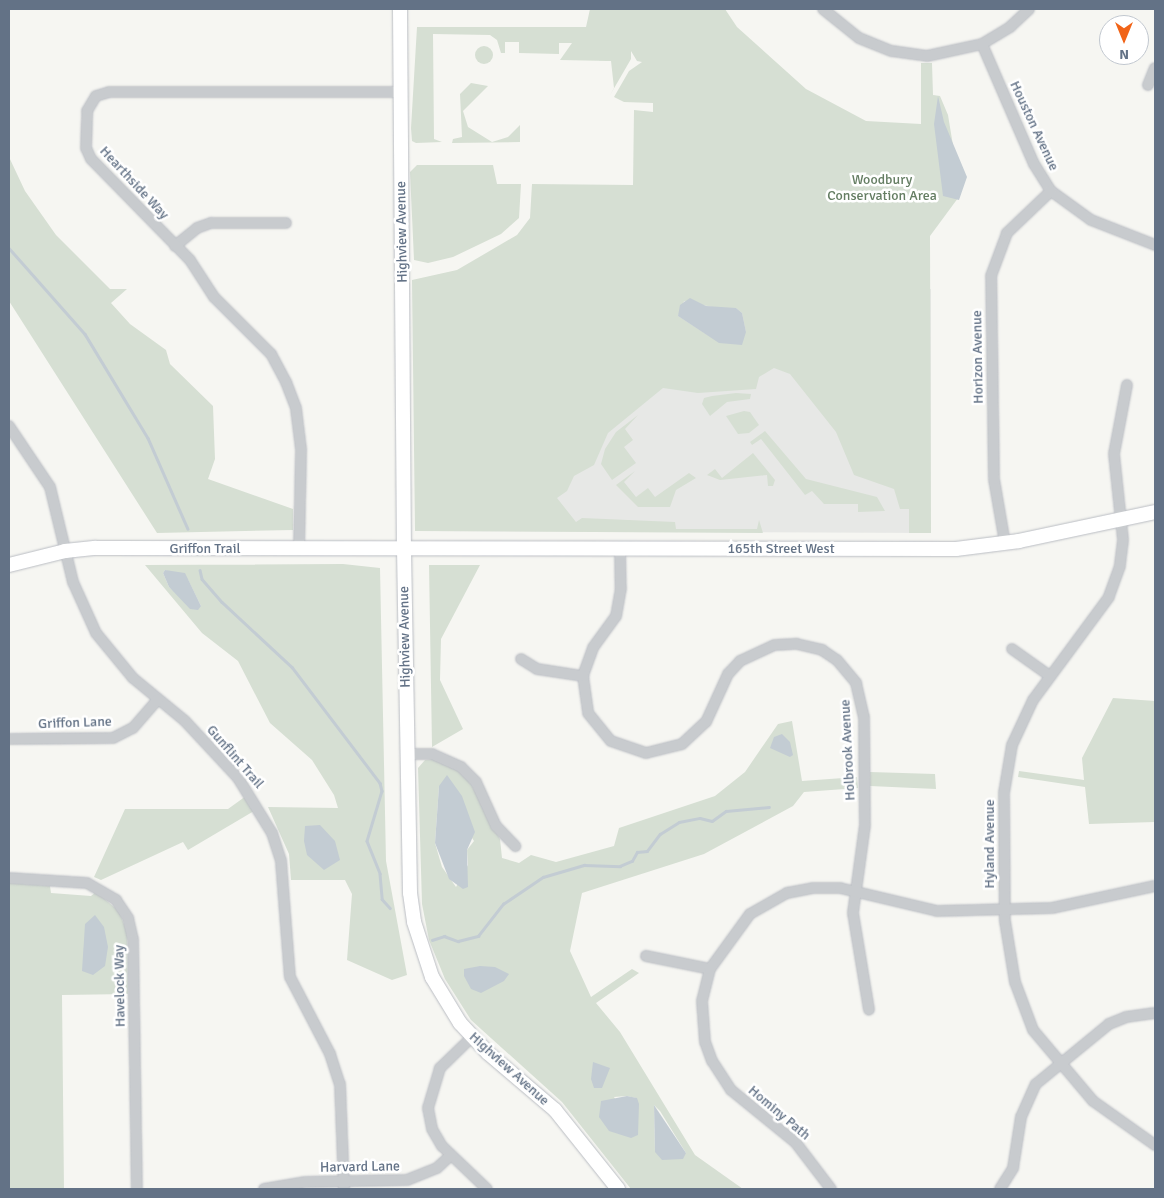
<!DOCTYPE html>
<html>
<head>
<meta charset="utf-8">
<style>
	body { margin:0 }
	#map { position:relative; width:1164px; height:1198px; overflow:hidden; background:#f6f6f2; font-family:Signika,sans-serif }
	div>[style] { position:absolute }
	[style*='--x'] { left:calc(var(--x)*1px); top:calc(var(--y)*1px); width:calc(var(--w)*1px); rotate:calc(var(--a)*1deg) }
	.built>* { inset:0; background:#e7e8e6 }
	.green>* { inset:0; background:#d6dfd3 }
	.round { border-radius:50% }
	.water>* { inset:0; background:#c3ccd3 }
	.stream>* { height:2.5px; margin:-1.25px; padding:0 1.25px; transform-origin:1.25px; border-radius:1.25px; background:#c3ccd3 }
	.roads { filter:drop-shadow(0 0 1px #babdc3) drop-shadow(0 0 1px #babdc3) }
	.street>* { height:10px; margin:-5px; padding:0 5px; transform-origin:5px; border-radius:5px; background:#c8cbce }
	.secondary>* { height:14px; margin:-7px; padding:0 7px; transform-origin:7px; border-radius:7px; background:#fff }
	span { translate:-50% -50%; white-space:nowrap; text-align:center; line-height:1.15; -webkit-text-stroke:5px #fff; paint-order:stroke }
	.street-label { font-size:14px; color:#637286 }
	.park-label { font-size:14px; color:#647d62 }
	.frame { position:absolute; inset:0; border:10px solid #637286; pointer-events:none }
	.north { position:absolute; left:1099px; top:15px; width:50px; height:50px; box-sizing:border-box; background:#fff; border:1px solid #c1c7cf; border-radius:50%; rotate:180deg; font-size:14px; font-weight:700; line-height:20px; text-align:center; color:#637286 }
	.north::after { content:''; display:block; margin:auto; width:18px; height:22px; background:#f16418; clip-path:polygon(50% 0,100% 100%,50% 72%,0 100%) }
</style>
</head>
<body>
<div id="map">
	<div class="built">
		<div style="clip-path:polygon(426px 289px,931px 289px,931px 533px,429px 531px)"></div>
	</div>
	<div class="green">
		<div style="clip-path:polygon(evenodd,590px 9px,725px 9px,737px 27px,806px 89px,866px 121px,921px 124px,921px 63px,932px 63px,933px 95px,940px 96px,948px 115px,961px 194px,930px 236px,931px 533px,909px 533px,909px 509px,900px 509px,894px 489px,854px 475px,836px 432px,790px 374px,774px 368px,759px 377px,756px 389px,698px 393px,663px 388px,608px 433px,594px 465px,574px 476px,567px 491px,557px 498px,576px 522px,582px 518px,675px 522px,676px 529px,757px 529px,759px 520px,763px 533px,415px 531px,412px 280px,457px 270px,517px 235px,530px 218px,532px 184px,633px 185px,634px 110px,653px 112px,653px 103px,624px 102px,614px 97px,629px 71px,642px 62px,637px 61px,631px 51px,631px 59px,609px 97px,614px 88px,611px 61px,560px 60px,572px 43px,559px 43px,559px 54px,519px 53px,519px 42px,505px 42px,505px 53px,501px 53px,497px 40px,490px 35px,433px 34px,434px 139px,442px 142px,416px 143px,412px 141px,411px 128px,417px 27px,586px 27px,590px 9px,684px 301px,717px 308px,736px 308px,742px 313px,746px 332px,709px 336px,678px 316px,684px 301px)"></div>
		<div class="round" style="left:475px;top:46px;width:18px;height:18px"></div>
		<div style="clip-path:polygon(471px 83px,488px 86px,463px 111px,468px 127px,492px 142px,508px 137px,520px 125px,520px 142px,452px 143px,453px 139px,462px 137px,460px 94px)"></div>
		<div style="clip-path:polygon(9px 142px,9px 157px,25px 191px,56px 235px,110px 289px,127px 289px,111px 303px,130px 324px,166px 350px,170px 364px,213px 406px,215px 459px,208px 479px,293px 509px,293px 530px,157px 533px,9px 301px)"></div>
		<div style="clip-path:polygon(417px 165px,493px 165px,497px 184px,521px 184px,519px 218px,501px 234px,453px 257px,428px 263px,414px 260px,410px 172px)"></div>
		<div style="clip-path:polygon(736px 393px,751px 394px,750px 399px,727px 402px,710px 416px,702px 404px,704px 398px,712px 396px)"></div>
		<div style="clip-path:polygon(744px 411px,750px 412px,759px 425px,749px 433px,738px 434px,726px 416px)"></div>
		<div style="clip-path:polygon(638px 415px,625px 429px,633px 440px,624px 447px,636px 463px,612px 480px,601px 464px,605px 449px,616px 432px)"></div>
		<div style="clip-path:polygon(765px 431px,806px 479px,877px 497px,885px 511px,858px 512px,858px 504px,824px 504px,812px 491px,805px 495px,761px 439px,752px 445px,750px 442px)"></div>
		<div style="clip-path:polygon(753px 453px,775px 480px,773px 486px,768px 486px,767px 475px,720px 480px,707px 475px,715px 469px,722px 478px)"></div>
		<div style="clip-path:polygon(635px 471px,624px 482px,636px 497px,648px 488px,655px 497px,689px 473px,696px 478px,676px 490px,670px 507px,638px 507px,616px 485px)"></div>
		<div style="clip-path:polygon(evenodd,343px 564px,380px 568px,386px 861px,407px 975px,392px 980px,347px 960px,352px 894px,345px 880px,291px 880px,289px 854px,268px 807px,338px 808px,334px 795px,312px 760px,270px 723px,238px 661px,202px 633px,145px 565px,343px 564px,165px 570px,188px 580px,201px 606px,179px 596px,169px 587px,163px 573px,165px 570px)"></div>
		<div style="clip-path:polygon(429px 565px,480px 565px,441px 639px,440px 680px,463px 729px,432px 747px)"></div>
		<div style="clip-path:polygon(1113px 698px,1155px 701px,1155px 822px,1089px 824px,1085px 787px,1018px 777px,1019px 771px,1084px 780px,1082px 758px)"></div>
		<div style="clip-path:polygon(evenodd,792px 721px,802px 781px,857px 777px,858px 788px,804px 792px,793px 806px,704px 854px,582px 893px,570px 951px,591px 997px,632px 969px,639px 973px,596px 1003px,620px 1032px,695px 1155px,743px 1189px,631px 1189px,562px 1102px,471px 1020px,445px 979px,429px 940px,422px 904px,418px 768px,425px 760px,433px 759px,459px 770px,471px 784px,500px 839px,502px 858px,519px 863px,531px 855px,556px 862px,614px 846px,619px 828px,715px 796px,745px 772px,778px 724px,792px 721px,439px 786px,474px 841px,467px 850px,468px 865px,456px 887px,442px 867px,435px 843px,439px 786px,792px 721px,627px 1096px,636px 1098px,638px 1135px,614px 1097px,627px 1096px,792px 721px,654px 1105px,660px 1111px,686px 1153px,655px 1152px,654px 1105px)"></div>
		<div style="clip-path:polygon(870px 772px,935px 774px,936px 789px,870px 786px)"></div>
		<div style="clip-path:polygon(246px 796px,254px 811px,188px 850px,183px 842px,101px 880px,94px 877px,125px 809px,228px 809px)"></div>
		<div style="clip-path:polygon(9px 883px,50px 886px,51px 893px,91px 896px,96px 892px,119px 911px,127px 932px,128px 994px,62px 995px,64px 1189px,9px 1189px)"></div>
	</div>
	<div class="water">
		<div style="clip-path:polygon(938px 96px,944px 122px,967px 177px,959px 200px,943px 196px,934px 124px)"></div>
		<div style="clip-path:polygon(690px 298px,706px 306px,736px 308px,742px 313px,746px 332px,742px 345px,719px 343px,678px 316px,680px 305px)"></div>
		<div style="clip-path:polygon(165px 570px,185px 573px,201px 606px,198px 610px,190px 609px,169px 587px,163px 573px)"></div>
		<div style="clip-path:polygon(782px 734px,790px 742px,793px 755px,790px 757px,770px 748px,774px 737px)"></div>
		<div style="clip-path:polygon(447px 775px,462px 796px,475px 832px,467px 850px,468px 887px,463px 889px,449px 879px,435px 843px,439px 786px)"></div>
		<div style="clip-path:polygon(320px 825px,335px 841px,340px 860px,324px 870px,307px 855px,304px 841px,305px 826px)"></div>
		<div style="clip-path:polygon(95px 915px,104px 927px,108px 947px,105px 966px,93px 975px,82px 971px,85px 924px)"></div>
		<div style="clip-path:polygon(480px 966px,495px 967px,509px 974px,504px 981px,481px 993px,471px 989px,464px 976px,464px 969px)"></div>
		<div style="clip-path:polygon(593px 1062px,610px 1068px,602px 1088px,594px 1088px,591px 1079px)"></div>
		<div style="clip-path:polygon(627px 1096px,637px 1098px,639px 1104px,638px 1135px,631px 1138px,609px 1131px,599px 1117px,601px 1101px)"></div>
		<div style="clip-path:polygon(654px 1105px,686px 1153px,683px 1159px,662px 1160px,655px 1152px)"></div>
	</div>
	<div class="stream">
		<div style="--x:9;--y:248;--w:115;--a:48.5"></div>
		<div style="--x:85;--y:334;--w:122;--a:58.8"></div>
		<div style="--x:148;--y:438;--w:99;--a:66.3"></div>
		<div style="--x:200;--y:570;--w:9;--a:77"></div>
		<div style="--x:202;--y:579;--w:30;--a:49"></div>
		<div style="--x:222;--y:602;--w:96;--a:42.9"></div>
		<div style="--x:292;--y:667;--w:146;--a:52.8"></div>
		<div style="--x:380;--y:783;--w:8;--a:76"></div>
		<div style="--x:382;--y:791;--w:52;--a:106.7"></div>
		<div style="--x:367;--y:841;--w:35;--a:68"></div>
		<div style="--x:380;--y:874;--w:25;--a:85"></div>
		<div style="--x:382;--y:899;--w:12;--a:48"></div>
		<div style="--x:432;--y:940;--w:13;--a:-18"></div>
		<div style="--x:444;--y:936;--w:15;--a:20"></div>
		<div style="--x:458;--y:941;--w:21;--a:-14"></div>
		<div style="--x:478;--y:936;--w:41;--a:-52"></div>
		<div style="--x:503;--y:904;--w:48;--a:-34"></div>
		<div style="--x:543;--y:877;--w:43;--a:-16.3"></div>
		<div style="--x:584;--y:865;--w:36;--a:2"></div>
		<div style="--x:620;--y:866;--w:13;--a:-23"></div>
		<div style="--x:632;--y:861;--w:10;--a:-61"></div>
		<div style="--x:637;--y:852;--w:10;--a:-6"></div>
		<div style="--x:647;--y:851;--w:21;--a:-53"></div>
		<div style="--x:660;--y:834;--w:22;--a:-32"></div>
		<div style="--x:679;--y:822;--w:21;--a:-11"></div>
		<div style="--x:700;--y:818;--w:12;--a:14"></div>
		<div style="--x:712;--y:821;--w:17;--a:-36"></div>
		<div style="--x:726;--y:811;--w:43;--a:-5.3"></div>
	</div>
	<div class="roads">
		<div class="street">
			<div style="--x:823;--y:9;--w:46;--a:38.9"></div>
			<div style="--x:859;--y:38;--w:35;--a:22"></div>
			<div style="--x:892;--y:51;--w:35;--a:8"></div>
			<div style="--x:927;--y:56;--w:56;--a:-12.3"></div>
			<div style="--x:982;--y:44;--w:33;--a:-31"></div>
			<div style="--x:1010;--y:27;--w:26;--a:-43"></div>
			<div style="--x:982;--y:44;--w:131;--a:66.6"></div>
			<div style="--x:1034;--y:164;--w:32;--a:58"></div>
			<div style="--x:1051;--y:191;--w:49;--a:35.9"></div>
			<div style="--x:1091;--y:220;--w:69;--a:21.3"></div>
			<div style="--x:1148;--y:85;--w:18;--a:-68"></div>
			<div style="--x:175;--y:246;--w:28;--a:-39"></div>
			<div style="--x:197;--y:228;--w:15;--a:-20"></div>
			<div style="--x:211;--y:223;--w:75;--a:0"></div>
			<div style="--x:1127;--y:385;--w:70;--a:100.7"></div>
			<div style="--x:1114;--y:454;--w:86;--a:84"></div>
			<div style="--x:1123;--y:540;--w:26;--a:97"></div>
			<div style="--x:1120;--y:566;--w:33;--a:110"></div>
			<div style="--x:1109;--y:597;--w:128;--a:126.4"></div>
			<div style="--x:1033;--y:700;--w:50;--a:115"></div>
			<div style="--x:1012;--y:745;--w:49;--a:99.5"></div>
			<div style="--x:1004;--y:793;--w:128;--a:89.6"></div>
			<div style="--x:1005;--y:921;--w:62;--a:80.7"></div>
			<div style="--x:1015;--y:982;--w:51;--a:69.4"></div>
			<div style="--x:1033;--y:1030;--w:93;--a:49.8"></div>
			<div style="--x:1093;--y:1101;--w:76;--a:35.4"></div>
			<div style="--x:9;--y:426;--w:73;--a:56.1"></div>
			<div style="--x:50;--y:487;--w:98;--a:76.4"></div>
			<div style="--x:73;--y:582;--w:56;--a:65.7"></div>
			<div style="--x:96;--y:633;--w:58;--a:50.6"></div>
			<div style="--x:133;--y:678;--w:67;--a:39.6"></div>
			<div style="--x:185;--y:721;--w:78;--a:47.1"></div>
			<div style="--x:238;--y:778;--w:65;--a:58.3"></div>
			<div style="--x:272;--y:833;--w:29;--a:72"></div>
			<div style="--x:281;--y:861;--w:116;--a:85.6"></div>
			<div style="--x:290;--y:977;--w:87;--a:62.5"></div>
			<div style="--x:330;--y:1054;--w:32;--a:72"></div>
			<div style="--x:340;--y:1084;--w:105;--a:87.8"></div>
			<div style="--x:1005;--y:543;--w:65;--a:-99.8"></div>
			<div style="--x:994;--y:479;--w:203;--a:-90.8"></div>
			<div style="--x:991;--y:276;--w:46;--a:-69.6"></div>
			<div style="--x:1007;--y:233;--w:61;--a:-43.7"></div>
			<div style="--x:299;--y:548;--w:99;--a:-88.8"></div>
			<div style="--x:301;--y:449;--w:41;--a:-97"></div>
			<div style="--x:296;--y:408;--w:28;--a:-111"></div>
			<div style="--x:286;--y:382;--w:32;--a:-118"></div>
			<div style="--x:271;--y:354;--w:81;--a:-135"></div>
			<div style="--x:214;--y:297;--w:44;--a:-123"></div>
			<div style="--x:190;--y:260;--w:141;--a:-134.4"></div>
			<div style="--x:91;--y:159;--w:12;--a:-114"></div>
			<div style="--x:86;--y:148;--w:37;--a:-88"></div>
			<div style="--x:87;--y:111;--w:17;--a:-59"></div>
			<div style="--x:96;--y:96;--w:14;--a:-17"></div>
			<div style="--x:109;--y:92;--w:292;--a:0"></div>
			<div style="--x:620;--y:549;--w:39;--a:89"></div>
			<div style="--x:621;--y:588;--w:28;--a:100"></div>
			<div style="--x:616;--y:616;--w:39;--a:126"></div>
			<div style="--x:593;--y:648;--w:30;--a:110"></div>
			<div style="--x:583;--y:676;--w:37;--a:82"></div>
			<div style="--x:588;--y:713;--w:36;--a:51"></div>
			<div style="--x:611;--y:741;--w:37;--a:19"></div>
			<div style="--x:646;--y:753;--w:37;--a:-14"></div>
			<div style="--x:682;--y:744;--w:33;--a:-43"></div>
			<div style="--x:706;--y:722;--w:53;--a:-65.4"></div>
			<div style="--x:728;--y:674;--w:18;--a:-47"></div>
			<div style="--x:740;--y:661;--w:38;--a:-25"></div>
			<div style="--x:775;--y:645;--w:22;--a:-3"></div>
			<div style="--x:797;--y:644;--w:26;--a:13"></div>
			<div style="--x:822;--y:650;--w:18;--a:34"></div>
			<div style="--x:837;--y:660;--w:30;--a:50"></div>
			<div style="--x:856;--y:683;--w:35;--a:77"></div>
			<div style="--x:864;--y:717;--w:108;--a:89.5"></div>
			<div style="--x:865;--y:825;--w:89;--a:97.8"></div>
			<div style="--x:853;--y:913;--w:98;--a:80.6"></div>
			<div style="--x:1012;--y:649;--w:47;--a:35.4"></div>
			<div style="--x:521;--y:659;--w:19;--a:32"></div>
			<div style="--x:537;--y:669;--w:47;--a:8.7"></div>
			<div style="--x:9;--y:739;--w:104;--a:-0.6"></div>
			<div style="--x:113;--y:738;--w:22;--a:-27"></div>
			<div style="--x:133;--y:728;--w:38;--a:-49"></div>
			<div style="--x:407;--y:754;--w:25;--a:0"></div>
			<div style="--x:432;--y:754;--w:32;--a:24"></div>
			<div style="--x:461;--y:767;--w:21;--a:45"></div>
			<div style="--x:476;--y:782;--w:48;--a:65.6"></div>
			<div style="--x:496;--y:826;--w:28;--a:46"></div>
			<div style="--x:9;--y:878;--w:78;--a:3.7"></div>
			<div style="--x:87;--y:883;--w:34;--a:30"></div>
			<div style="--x:116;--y:900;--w:22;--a:56"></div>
			<div style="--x:128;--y:918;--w:23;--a:77"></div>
			<div style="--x:133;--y:940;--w:249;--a:89.1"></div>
			<div style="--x:646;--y:956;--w:65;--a:11.5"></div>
			<div style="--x:472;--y:1037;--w:45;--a:135.9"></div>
			<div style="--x:440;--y:1068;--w:42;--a:106.7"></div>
			<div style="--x:428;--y:1108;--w:21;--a:79"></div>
			<div style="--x:432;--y:1129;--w:20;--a:60"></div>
			<div style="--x:442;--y:1146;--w:62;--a:43.7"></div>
			<div style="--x:264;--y:1189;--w:42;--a:-9.7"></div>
			<div style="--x:305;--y:1182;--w:102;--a:-1.1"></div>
			<div style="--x:407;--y:1180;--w:32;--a:-22"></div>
			<div style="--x:437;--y:1168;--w:19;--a:-43"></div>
			<div style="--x:831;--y:1189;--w:58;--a:-127.3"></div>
			<div style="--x:796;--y:1143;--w:84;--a:-140.8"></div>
			<div style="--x:731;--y:1090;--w:35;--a:-123"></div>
			<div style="--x:712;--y:1061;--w:20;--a:-110"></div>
			<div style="--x:705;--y:1042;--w:41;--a:-94.2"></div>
			<div style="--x:702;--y:1001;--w:33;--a:-76"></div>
			<div style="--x:710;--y:969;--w:68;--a:-54"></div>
			<div style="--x:750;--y:914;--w:43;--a:-29.6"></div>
			<div style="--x:787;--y:893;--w:26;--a:-11"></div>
			<div style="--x:813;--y:888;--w:27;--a:0"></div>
			<div style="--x:840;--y:888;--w:100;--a:13.3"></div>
			<div style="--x:937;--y:911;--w:115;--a:-1.5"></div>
			<div style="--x:1052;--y:908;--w:105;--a:-12.1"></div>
			<div style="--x:1000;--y:1189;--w:25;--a:-58"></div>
			<div style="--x:1013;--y:1168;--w:52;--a:-81.1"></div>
			<div style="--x:1021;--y:1117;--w:36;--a:-66"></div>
			<div style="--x:1036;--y:1084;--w:94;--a:-39.4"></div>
			<div style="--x:1109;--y:1024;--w:18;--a:-22"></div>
			<div style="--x:1126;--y:1017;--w:29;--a:-8"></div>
		</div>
		<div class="secondary">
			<div style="--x:400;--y:9;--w:540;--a:89.58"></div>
			<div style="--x:404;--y:549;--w:344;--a:89"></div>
			<div style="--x:410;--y:893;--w:29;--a:82"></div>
			<div style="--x:414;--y:922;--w:58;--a:71.9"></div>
			<div style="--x:432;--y:977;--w:54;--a:58.7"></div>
			<div style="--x:460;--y:1023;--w:41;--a:47"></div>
			<div style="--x:488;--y:1053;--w:88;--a:40.4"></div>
			<div style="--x:555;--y:1110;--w:101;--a:51.4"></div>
			<div style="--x:9;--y:565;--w:58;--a:-14"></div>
			<div style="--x:65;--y:551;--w:31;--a:-6"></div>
			<div style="--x:96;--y:548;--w:860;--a:0.07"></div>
			<div style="--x:956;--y:549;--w:64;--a:-7.2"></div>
			<div style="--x:1019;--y:541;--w:139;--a:-12"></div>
		</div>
	</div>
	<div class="street-label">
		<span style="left:1034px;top:126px;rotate:65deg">Houston Avenue</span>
		<span style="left:134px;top:183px;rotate:47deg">Hearthside Way</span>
		<span style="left:402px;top:232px;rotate:-91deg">Highview Avenue</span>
		<span style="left:978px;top:357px;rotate:-91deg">Horizon Avenue</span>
		<span style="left:205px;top:549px">Griffon Trail</span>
		<span style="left:781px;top:549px">165th Street West</span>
		<span style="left:405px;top:637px;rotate:-91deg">Highview Avenue</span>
		<span style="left:75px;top:723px;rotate:-2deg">Griffon Lane</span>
		<span style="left:848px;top:750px;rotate:-93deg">Holbrook Avenue</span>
		<span style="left:235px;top:757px;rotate:49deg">Gunflint Trail</span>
		<span style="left:990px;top:844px;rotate:-90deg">Hyland Avenue</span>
		<span style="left:120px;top:986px;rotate:-91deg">Havelock Way</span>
		<span style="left:509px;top:1069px;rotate:42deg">Highview Avenue</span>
		<span style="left:779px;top:1113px;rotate:40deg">Hominy Path</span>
		<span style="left:360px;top:1167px;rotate:-1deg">Harvard Lane</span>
	</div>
	<div class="park-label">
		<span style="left:882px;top:188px">Woodbury<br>Conservation Area</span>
	</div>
	<div class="frame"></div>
	<div class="north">N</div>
</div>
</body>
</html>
